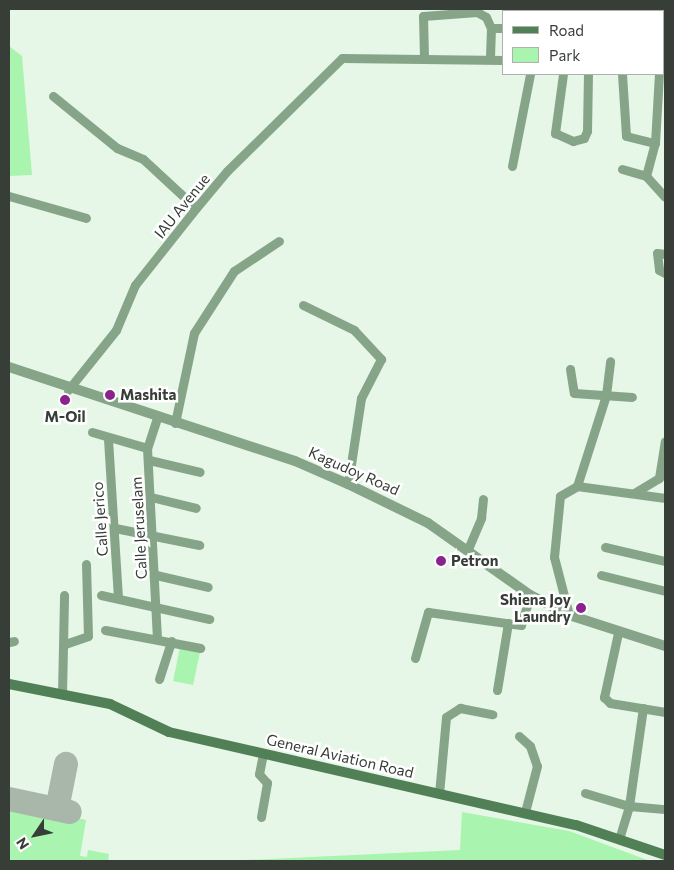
<!DOCTYPE html>
<html>
<head>
<meta charset="utf-8">
<style>
	body { margin:0 }
	#map { position:relative; width:674px; height:870px; overflow:hidden; background:#e6f6e7; font-family:Commissioner,sans-serif }
	div>[style] { position:absolute }
	[style*='--x'] { left:calc(var(--x)*1px); top:calc(var(--y)*1px); width:calc(var(--w)*1px); rotate:calc(var(--a)*1deg) }
	.green>* { inset:0; background:#a9f4af }
	.taxiway>* { height:24px; margin:-12px; padding:0 12px; transform-origin:12px; border-radius:12px; background:#a9b6aa }
	.minor>* { height:9px; margin:-4.5px; padding:0 4.5px; transform-origin:4.5px; border-radius:4.5px; background:#86a588 }
	.tertiary>* { height:10px; margin:-5px; padding:0 5px; transform-origin:5px; border-radius:5px; background:#86a588 }
	.secondary>* { height:10px; margin:-5px; padding:0 5px; transform-origin:5px; border-radius:5px; background:#518056 }
	.dots>* { width:14px; height:14px; translate:-50% -50%; box-sizing:border-box; border:2px solid #fff; border-radius:50% }
	span { translate:-50% -50%; white-space:nowrap; text-align:center; line-height:1.15; -webkit-text-stroke:5px #fff; paint-order:stroke }
	.street-label { font-size:15px; color:#373d37 }
	.poi-label { font-size:15px; color:#373d37; font-weight:700 }
	.left { translate:0 -50%; text-align:left }
	.right { translate:-100% -50%; text-align:right }
	.frame { position:absolute; inset:0; border:10px solid #373d37; pointer-events:none }
	.legend { position:absolute; left:502px; top:10px; width:162px; height:65px; box-sizing:border-box; background:#fff; border:1px solid #afb1af; margin:0; padding:6px 9px; list-style:none; font-size:15px; color:#373d37 }
	.legend li { display:flex; align-items:center; gap:10px; height:25px }
	.legend b { width:25px; border:1px solid #afb1af }
	.north { position:absolute; left:10px; top:810px; width:50px; height:50px; -webkit-text-stroke:4px #fff; paint-order:stroke; rotate:236deg; font-size:14px; font-weight:700; line-height:20px; text-align:center; color:#373d37 }
	.north::after { content:''; display:block; margin:auto; width:18px; height:22px; background:#373d37; clip-path:polygon(50% 0,100% 100%,50% 72%,0 100%) }
</style>
</head>
<body>
<div id="map">
	<div class="green">
		<div style="clip-path:polygon(9px 46px,22px 56px,32px 175px,9px 176px)"></div>
		<div style="clip-path:polygon(180px 647px,200px 652px,193px 685px,173px 681px)"></div>
		<div style="clip-path:polygon(9px 804px,86px 820px,80px 856px,87px 857px,88px 850px,109px 854px,108px 861px,9px 861px)"></div>
		<div style="clip-path:polygon(462px 812px,569px 831px,650px 861px,225px 861px,460px 850px)"></div>
	</div>
	<div class="taxiway">
		<div style="--x:9;--y:799;--w:62;--a:12"></div>
		<div style="--x:57;--y:809;--w:46;--a:-78.7"></div>
	</div>
	<div class="minor">
		<div style="--x:491;--y:28;--w:12;--a:0"></div>
		<div style="--x:424;--y:57;--w:41;--a:-91.4"></div>
		<div style="--x:423;--y:16;--w:54;--a:-4.2"></div>
		<div style="--x:477;--y:12;--w:10;--a:29"></div>
		<div style="--x:486;--y:17;--w:12;--a:66"></div>
		<div style="--x:491;--y:28;--w:30;--a:92"></div>
		<div style="--x:563;--y:74;--w:60;--a:97.7"></div>
		<div style="--x:555;--y:133;--w:20;--a:24"></div>
		<div style="--x:573;--y:141;--w:11;--a:-15"></div>
		<div style="--x:584;--y:138;--w:8;--a:-67"></div>
		<div style="--x:587;--y:131;--w:57;--a:-89"></div>
		<div style="--x:622;--y:74;--w:62;--a:86.3"></div>
		<div style="--x:626;--y:136;--w:30;--a:14"></div>
		<div style="--x:53;--y:96;--w:82;--a:39.1"></div>
		<div style="--x:117;--y:148;--w:28;--a:23"></div>
		<div style="--x:143;--y:159;--w:72;--a:42.8"></div>
		<div style="--x:512;--y:166;--w:94;--a:-78.9"></div>
		<div style="--x:622;--y:169;--w:25;--a:16"></div>
		<div style="--x:646;--y:176;--w:28;--a:48"></div>
		<div style="--x:646;--y:176;--w:34;--a:-75"></div>
		<div style="--x:655;--y:143;--w:69;--a:-86.7"></div>
		<div style="--x:9;--y:196;--w:80;--a:15.9"></div>
		<div style="--x:665;--y:254;--w:8;--a:-173"></div>
		<div style="--x:657;--y:253;--w:17;--a:83"></div>
		<div style="--x:659;--y:270;--w:7;--a:27"></div>
		<div style="--x:303;--y:305;--w:57;--a:26.1"></div>
		<div style="--x:354;--y:330;--w:40;--a:47"></div>
		<div style="--x:381;--y:359;--w:44;--a:117.1"></div>
		<div style="--x:361;--y:398;--w:87;--a:98.6"></div>
		<div style="--x:570;--y:369;--w:24;--a:81"></div>
		<div style="--x:574;--y:393;--w:58;--a:3.9"></div>
		<div style="--x:68;--y:390;--w:77;--a:-51.3"></div>
		<div style="--x:116;--y:330;--w:49;--a:-67.1"></div>
		<div style="--x:135;--y:285;--w:98;--a:-51.6"></div>
		<div style="--x:196;--y:208;--w:48;--a:-50"></div>
		<div style="--x:227;--y:171;--w:161;--a:-44.5"></div>
		<div style="--x:342;--y:58;--w:161;--a:0.7"></div>
		<div style="--x:157;--y:418;--w:32;--a:108"></div>
		<div style="--x:147;--y:448;--w:190;--a:87"></div>
		<div style="--x:175;--y:423;--w:92;--a:-78.1"></div>
		<div style="--x:194;--y:333;--w:74;--a:-57.2"></div>
		<div style="--x:234;--y:271;--w:54;--a:-33.7"></div>
		<div style="--x:92;--y:432;--w:57;--a:16.2"></div>
		<div style="--x:108;--y:439;--w:159;--a:86.4"></div>
		<div style="--x:149;--y:460;--w:52;--a:13.2"></div>
		<div style="--x:577;--y:486;--w:96;--a:-72.3"></div>
		<div style="--x:606;--y:395;--w:34;--a:-83"></div>
		<div style="--x:634;--y:493;--w:29;--a:-31"></div>
		<div style="--x:659;--y:478;--w:37;--a:-81"></div>
		<div style="--x:151;--y:497;--w:46;--a:13.7"></div>
		<div style="--x:115;--y:528;--w:86;--a:11.4"></div>
		<div style="--x:605;--y:547;--w:62;--a:13.1"></div>
		<div style="--x:468;--y:549;--w:34;--a:-67"></div>
		<div style="--x:481;--y:518;--w:19;--a:-84"></div>
		<div style="--x:156;--y:575;--w:53;--a:13"></div>
		<div style="--x:601;--y:575;--w:66;--a:14"></div>
		<div style="--x:101;--y:595;--w:111;--a:12.5"></div>
		<div style="--x:569;--y:615;--w:60;--a:-104.5"></div>
		<div style="--x:554;--y:557;--w:61;--a:-84.4"></div>
		<div style="--x:560;--y:496;--w:20;--a:-30"></div>
		<div style="--x:577;--y:486;--w:89;--a:7.8"></div>
		<div style="--x:105;--y:630;--w:97;--a:10.7"></div>
		<div style="--x:618;--y:633;--w:66;--a:102.3"></div>
		<div style="--x:604;--y:697;--w:8;--a:45"></div>
		<div style="--x:610;--y:703;--w:56;--a:9.3"></div>
		<div style="--x:9;--y:642;--w:5;--a:-11"></div>
		<div style="--x:65;--y:644;--w:24;--a:-19"></div>
		<div style="--x:88;--y:636;--w:72;--a:-91.6"></div>
		<div style="--x:415;--y:658;--w:48;--a:-74.2"></div>
		<div style="--x:428;--y:612;--w:94;--a:8"></div>
		<div style="--x:521;--y:625;--w:31;--a:-73"></div>
		<div style="--x:159;--y:679;--w:40;--a:-72"></div>
		<div style="--x:497;--y:690;--w:68;--a:-80.7"></div>
		<div style="--x:62;--y:694;--w:99;--a:-88.8"></div>
		<div style="--x:519;--y:736;--w:15;--a:42"></div>
		<div style="--x:530;--y:746;--w:21;--a:71"></div>
		<div style="--x:537;--y:766;--w:48;--a:104.6"></div>
		<div style="--x:585;--y:793;--w:46;--a:16.5"></div>
		<div style="--x:629;--y:806;--w:36;--a:5"></div>
		<div style="--x:439;--y:794;--w:77;--a:-84.8"></div>
		<div style="--x:446;--y:717;--w:17;--a:-33"></div>
		<div style="--x:460;--y:708;--w:33;--a:11"></div>
		<div style="--x:261;--y:817;--w:35;--a:-80"></div>
		<div style="--x:267;--y:783;--w:12;--a:-132"></div>
		<div style="--x:259;--y:774;--w:20;--a:-79"></div>
		<div style="--x:619;--y:839;--w:34;--a:-73"></div>
		<div style="--x:629;--y:806;--w:99;--a:-81.9"></div>
	</div>
	<div class="tertiary">
		<div style="--x:9;--y:367;--w:301;--a:18.2"></div>
		<div style="--x:295;--y:461;--w:58;--a:23.5"></div>
		<div style="--x:348;--y:484;--w:89;--a:26"></div>
		<div style="--x:428;--y:523;--w:125;--a:35.2"></div>
		<div style="--x:530;--y:595;--w:44;--a:27.1"></div>
		<div style="--x:569;--y:615;--w:101;--a:17.9"></div>
	</div>
	<div class="secondary">
		<div style="--x:9;--y:684;--w:103;--a:11.2"></div>
		<div style="--x:110;--y:704;--w:65;--a:25.4"></div>
		<div style="--x:169;--y:732;--w:417;--a:12.9"></div>
		<div style="--x:576;--y:825;--w:94;--a:18.6"></div>
	</div>
	<div class="dots">
		<div style="left:110px;top:395px;background:#89248c"></div>
		<div style="left:65px;top:400px;background:#89248c"></div>
		<div style="left:441px;top:561px;background:#89248c"></div>
		<div style="left:581px;top:608px;background:#89248c"></div>
	</div>
	<div class="street-label">
		<span style="left:182px;top:206px;rotate:-51deg">IAU Avenue</span>
		<span style="left:354px;top:471px;rotate:24deg">Kagudoy Road</span>
		<span style="left:100px;top:519px;rotate:-94deg">Calle Jerico</span>
		<span style="left:139px;top:528px;rotate:-93deg">Calle Jeruselam</span>
		<span style="left:340px;top:756px;rotate:13deg">General Aviation Road</span>
	</div>
	<div class="poi-label">
		<span class="left" style="left:120px;top:395px">Mashita</span>
		<span style="left:65px;top:417px">M-Oil</span>
		<span class="left" style="left:451px;top:561px">Petron</span>
		<span class="right" style="left:571px;top:608px">Shiena Joy<br>Laundry</span>
	</div>
	<div class="frame"></div>
	<ul class="legend">
	<li><b style="height:6px;background:#518056"></b>Road</li>
	<li><b style="height:14px;background:#a9f4af"></b>Park</li>
	</ul>
	<div class="north">N</div>
</div>
</body>
</html>
